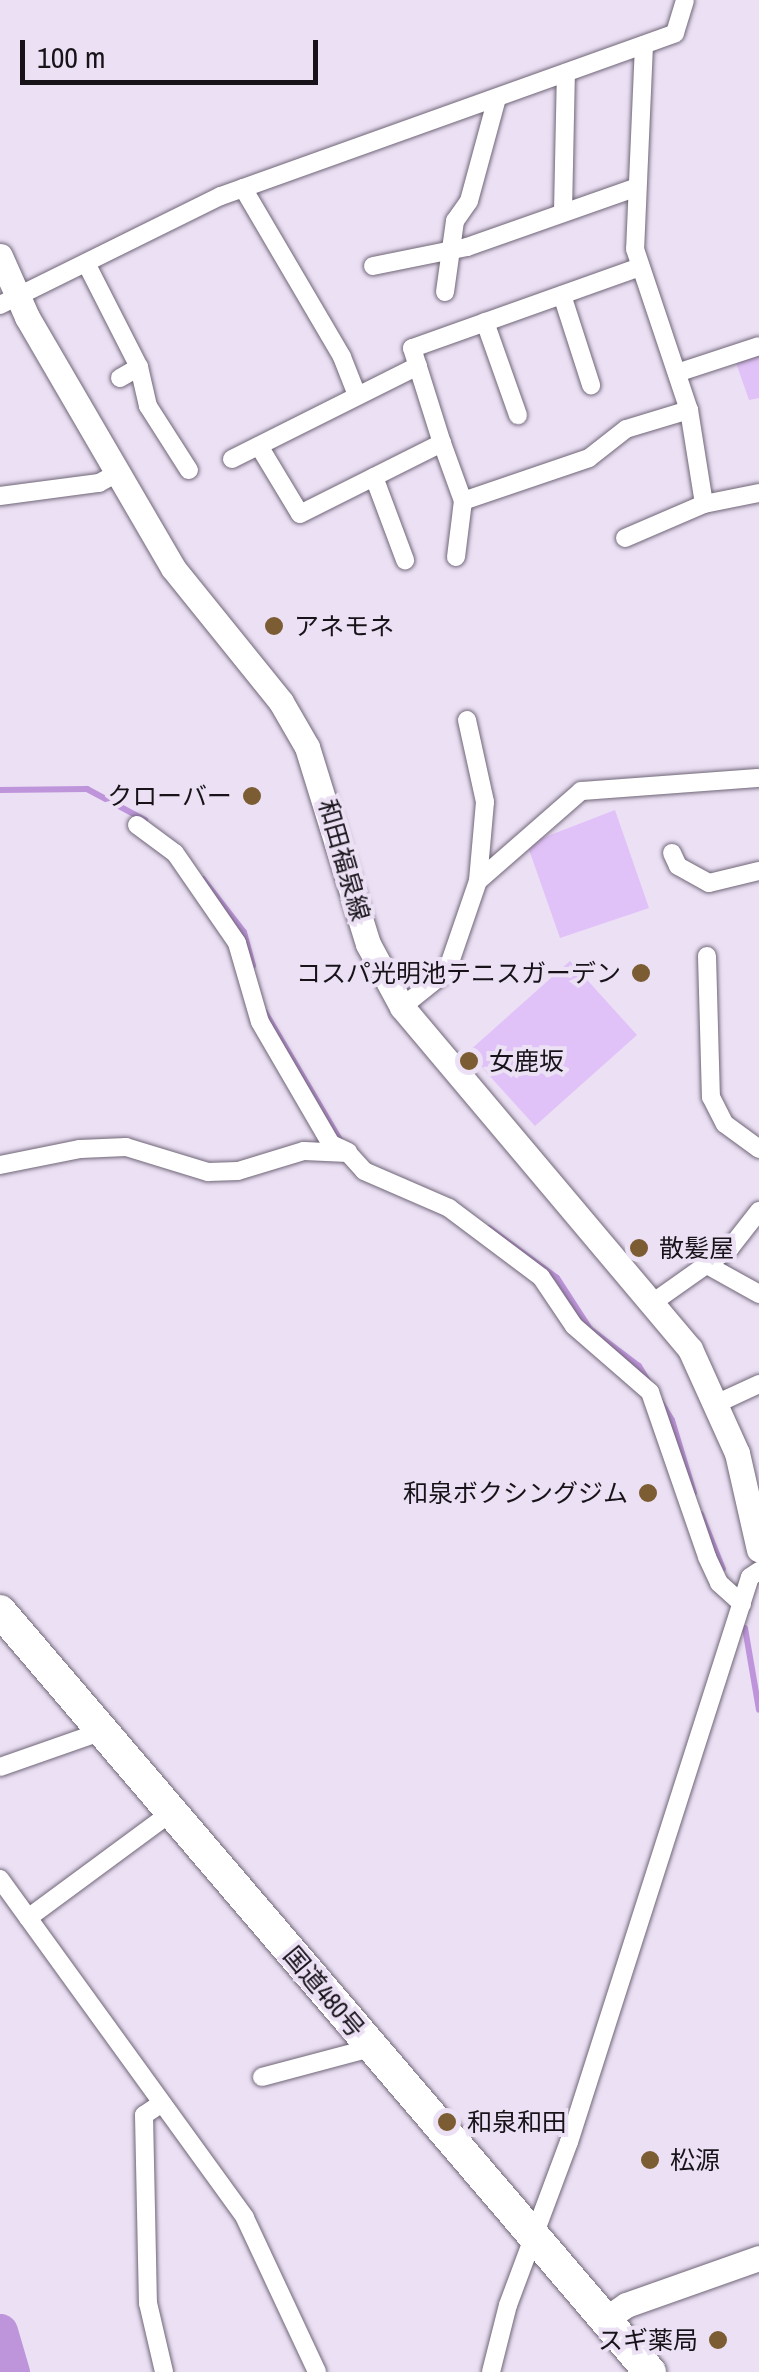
<!DOCTYPE html>
<html>
<head>
<meta charset="utf-8">
<style>
	body { margin:0 }
	#map { position:relative; width:759px; height:2372px; overflow:hidden; background:#ebe0f4; font-family:"Archivo Narrow","Noto Sans JP",sans-serif }
	div>[style] { position:absolute }
	[style*='--x'] { left:calc(var(--x)*1px); top:calc(var(--y)*1px); width:calc(var(--w)*1px); rotate:calc(var(--a)*1deg) }
	.green>* { inset:0; background:#e1c2f8 }
	.stream>* { height:6px; margin:-3px; padding:0 3px; transform-origin:3px; border-radius:3px; background:#be94db }
	.river>* { height:35px; margin:-17.5px; padding:0 17.5px; transform-origin:17.5px; border-radius:17.5px; background:#be94db }
	.roads { filter:drop-shadow(0 0 2px #706677) drop-shadow(0 0 2px #706677) }
	.street>* { height:18px; margin:-9px; padding:0 9px; transform-origin:9px; border-radius:9px; background:#fff }
	.secondary>* { height:25px; margin:-12.5px; padding:0 12.5px; transform-origin:12.5px; border-radius:12.5px; background:#fff }
	.highway>* { height:32px; margin:-16px; padding:0 16px; transform-origin:16px; border-radius:16px; background:#fff }
	.dots>* { width:28px; height:28px; translate:-50% -50%; box-sizing:border-box; border:5px solid #ebe0f4; border-radius:50% }
	span { translate:-50% -50%; white-space:nowrap; text-align:center; line-height:1.15; -webkit-text-stroke:8px #ebe0f4; paint-order:stroke }
	.poi-label { font-size:25px; color:#171319 }
	.left { translate:0 -50%; text-align:left }
	.right { translate:-100% -50%; text-align:right }
	.street-label { font-size:25px; color:#171319 }
	.scale { position:absolute; left:20px; top:40px; width:298px; height:45px; box-sizing:border-box; border:5px solid #171319; border-top:0; padding-left:12px; font-size:30px; line-height:35px; white-space:nowrap; color:#171319; -webkit-text-stroke:8px #ebe0f4; paint-order:stroke }
</style>
</head>
<body>
<div id="map">
	<div class="green">
		<div style="clip-path:polygon(759px 355px,759px 398px,749px 400px,736px 363px)"></div>
		<div style="clip-path:polygon(615px 810px,649px 908px,560px 938px,527px 844px)"></div>
		<div style="clip-path:polygon(570px 961px,637px 1035px,535px 1126px,468px 1052px)"></div>
	</div>
	<div class="stream">
		<div style="--x:0;--y:790;--w:87;--a:-0.7"></div>
		<div style="--x:87;--y:789;--w:66;--a:28.1"></div>
		<div style="--x:203;--y:879;--w:67;--a:52.3"></div>
		<div style="--x:244;--y:932;--w:35;--a:75"></div>
		<div style="--x:265;--y:1012;--w:152;--a:59.6"></div>
		<div style="--x:489;--y:1228;--w:84;--a:36.3"></div>
		<div style="--x:557;--y:1278;--w:61;--a:57.1"></div>
		<div style="--x:590;--y:1329;--w:61;--a:37.1"></div>
		<div style="--x:639;--y:1366;--w:63;--a:58.6"></div>
		<div style="--x:672;--y:1420;--w:76;--a:73.2"></div>
		<div style="--x:701;--y:1514;--w:59;--a:68.2"></div>
		<div style="--x:745;--y:1628;--w:83;--a:80.3"></div>
	</div>
	<div class="river">
		<div style="--x:0;--y:2331;--w:43;--a:73.7"></div>
	</div>
	<div class="roads">
		<div class="street">
			<div style="--x:644;--y:45;--w:204;--a:92.5"></div>
			<div style="--x:635;--y:249;--w:170;--a:71.5"></div>
			<div style="--x:689;--y:410;--w:95;--a:80.9"></div>
			<div style="--x:243;--y:188;--w:196;--a:59.6"></div>
			<div style="--x:342;--y:357;--w:41;--a:68.5"></div>
			<div style="--x:563;--y:212;--w:139;--a:-88.8"></div>
			<div style="--x:86;--y:263;--w:117;--a:63"></div>
			<div style="--x:139;--y:367;--w:40;--a:77"></div>
			<div style="--x:148;--y:406;--w:76;--a:57.4"></div>
			<div style="--x:373;--y:266;--w:96;--a:-11.4"></div>
			<div style="--x:467;--y:247;--w:180;--a:-19.4"></div>
			<div style="--x:640;--y:267;--w:242;--a:160.4"></div>
			<div style="--x:412;--y:348;--w:100;--a:72.5"></div>
			<div style="--x:442;--y:443;--w:62;--a:70.1"></div>
			<div style="--x:463;--y:501;--w:133;--a:-18.8"></div>
			<div style="--x:589;--y:458;--w:47;--a:-38.1"></div>
			<div style="--x:626;--y:429;--w:66;--a:-16.8"></div>
			<div style="--x:445;--y:292;--w:72;--a:-82"></div>
			<div style="--x:455;--y:221;--w:24;--a:-55"></div>
			<div style="--x:469;--y:201;--w:107;--a:-74.8"></div>
			<div style="--x:562;--y:295;--w:95;--a:72.1"></div>
			<div style="--x:0;--y:305;--w:246;--a:-26.3"></div>
			<div style="--x:221;--y:196;--w:482;--a:-19.7"></div>
			<div style="--x:675;--y:33;--w:34;--a:-73"></div>
			<div style="--x:485;--y:322;--w:99;--a:70.5"></div>
			<div style="--x:677;--y:373;--w:86;--a:-18.2"></div>
			<div style="--x:120;--y:378;--w:22;--a:-30"></div>
			<div style="--x:259;--y:446;--w:79;--a:58.9"></div>
			<div style="--x:300;--y:514;--w:159;--a:-26.6"></div>
			<div style="--x:232;--y:459;--w:208;--a:-26.6"></div>
			<div style="--x:374;--y:477;--w:89;--a:69.5"></div>
			<div style="--x:0;--y:496;--w:100;--a:-7.5"></div>
			<div style="--x:99;--y:483;--w:18;--a:-29"></div>
			<div style="--x:625;--y:538;--w:86;--a:-23.3"></div>
			<div style="--x:704;--y:504;--w:56;--a:-11.3"></div>
			<div style="--x:456;--y:557;--w:56;--a:-82.9"></div>
			<div style="--x:467;--y:720;--w:84;--a:77.6"></div>
			<div style="--x:485;--y:802;--w:79;--a:95.1"></div>
			<div style="--x:137;--y:825;--w:47;--a:36.4"></div>
			<div style="--x:175;--y:853;--w:109;--a:55.4"></div>
			<div style="--x:237;--y:943;--w:82;--a:73.8"></div>
			<div style="--x:260;--y:1022;--w:141;--a:59.8"></div>
			<div style="--x:331;--y:1144;--w:19;--a:25"></div>
			<div style="--x:672;--y:853;--w:14;--a:65"></div>
			<div style="--x:678;--y:866;--w:35;--a:29"></div>
			<div style="--x:709;--y:883;--w:51;--a:-13.5"></div>
			<div style="--x:707;--y:956;--w:141;--a:88.4"></div>
			<div style="--x:711;--y:1097;--w:30;--a:63"></div>
			<div style="--x:725;--y:1124;--w:42;--a:36.3"></div>
			<div style="--x:402;--y:1007;--w:58;--a:-38.7"></div>
			<div style="--x:447;--y:971;--w:95;--a:-71"></div>
			<div style="--x:478;--y:881;--w:137;--a:-41.1"></div>
			<div style="--x:581;--y:791;--w:178;--a:-4.2"></div>
			<div style="--x:0;--y:1165;--w:82;--a:-11.3"></div>
			<div style="--x:80;--y:1149;--w:46;--a:-2.5"></div>
			<div style="--x:126;--y:1147;--w:86;--a:17"></div>
			<div style="--x:208;--y:1172;--w:30;--a:-2"></div>
			<div style="--x:238;--y:1171;--w:69;--a:-16.9"></div>
			<div style="--x:304;--y:1151;--w:44;--a:2.6"></div>
			<div style="--x:348;--y:1153;--w:24;--a:48"></div>
			<div style="--x:364;--y:1171;--w:93;--a:23.5"></div>
			<div style="--x:449;--y:1208;--w:115;--a:36.9"></div>
			<div style="--x:541;--y:1277;--w:59;--a:56"></div>
			<div style="--x:574;--y:1326;--w:101;--a:41"></div>
			<div style="--x:650;--y:1392;--w:175;--a:70.9"></div>
			<div style="--x:707;--y:1557;--w:29;--a:65"></div>
			<div style="--x:719;--y:1583;--w:31;--a:42"></div>
			<div style="--x:707;--y:1265;--w:60;--a:29.1"></div>
			<div style="--x:655;--y:1301;--w:92;--a:-35.2"></div>
			<div style="--x:730;--y:1248;--w:47;--a:-51.9"></div>
			<div style="--x:718;--y:1403;--w:45;--a:-24.9"></div>
			<div style="--x:0;--y:1767;--w:109;--a:-19.3"></div>
			<div style="--x:0;--y:1879;--w:418;--a:54.1"></div>
			<div style="--x:245;--y:2218;--w:170;--a:64.9"></div>
			<div style="--x:28;--y:1918;--w:179;--a:-36.4"></div>
			<div style="--x:262;--y:2077;--w:113;--a:-14.9"></div>
			<div style="--x:159;--y:2105;--w:18;--a:146"></div>
			<div style="--x:144;--y:2115;--w:188;--a:88.8"></div>
			<div style="--x:148;--y:2303;--w:71;--a:76.9"></div>
			<div style="--x:491;--y:2372;--w:69;--a:-75.8"></div>
			<div style="--x:508;--y:2305;--w:174;--a:-69.5"></div>
			<div style="--x:569;--y:2142;--w:593;--a:-72.24"></div>
			<div style="--x:750;--y:1577;--w:11;--a:-34"></div>
		</div>
		<div class="secondary">
			<div style="--x:0;--y:256;--w:67;--a:66.1"></div>
			<div style="--x:27;--y:317;--w:290;--a:59.8"></div>
			<div style="--x:173;--y:568;--w:172;--a:51.1"></div>
			<div style="--x:281;--y:702;--w:52;--a:60"></div>
			<div style="--x:307;--y:747;--w:206;--a:72.8"></div>
			<div style="--x:368;--y:944;--w:72;--a:61.6"></div>
			<div style="--x:402;--y:1007;--w:447;--a:49.9"></div>
			<div style="--x:690;--y:1349;--w:114;--a:65.7"></div>
			<div style="--x:737;--y:1453;--w:99;--a:77.2"></div>
			<div style="--x:606;--y:2319;--w:24;--a:-35"></div>
			<div style="--x:626;--y:2305;--w:141;--a:-19.5"></div>
		</div>
		<div class="highway">
			<div style="--x:0;--y:1611;--w:1001;--a:49.5"></div>
		</div>
	</div>
	<div class="dots">
		<div style="left:274px;top:626px;background:#7c5c32"></div>
		<div style="left:252px;top:796px;background:#7c5c32"></div>
		<div style="left:641px;top:973px;background:#7c5c32"></div>
		<div style="left:469px;top:1061px;background:#7c5c32"></div>
		<div style="left:639px;top:1248px;background:#7c5c32"></div>
		<div style="left:648px;top:1493px;background:#7c5c32"></div>
		<div style="left:447px;top:2122px;background:#7c5c32"></div>
		<div style="left:650px;top:2160px;background:#7c5c32"></div>
		<div style="left:718px;top:2340px;background:#7c5c32"></div>
	</div>
	<div class="poi-label">
		<span class="left" style="left:294px;top:626px">アネモネ</span>
		<span class="right" style="left:232px;top:796px">クローバー</span>
		<span class="right" style="left:621px;top:973px">コスパ光明池テニスガーデン</span>
		<span class="left" style="left:489px;top:1061px">女鹿坂</span>
		<span class="left" style="left:659px;top:1248px">散髪屋</span>
		<span class="right" style="left:628px;top:1493px">和泉ボクシングジム</span>
		<span class="left" style="left:467px;top:2122px">和泉和田</span>
		<span class="left" style="left:670px;top:2160px">松源</span>
		<span class="right" style="left:698px;top:2340px">スギ薬局</span>
	</div>
	<div class="street-label">
		<span style="left:344px;top:860px;rotate:74deg">和田福泉線</span>
		<span style="left:324px;top:1992px;rotate:50deg">国道480号</span>
	</div>
	<div class="scale">100 m</div>
</div>
</body>
</html>
